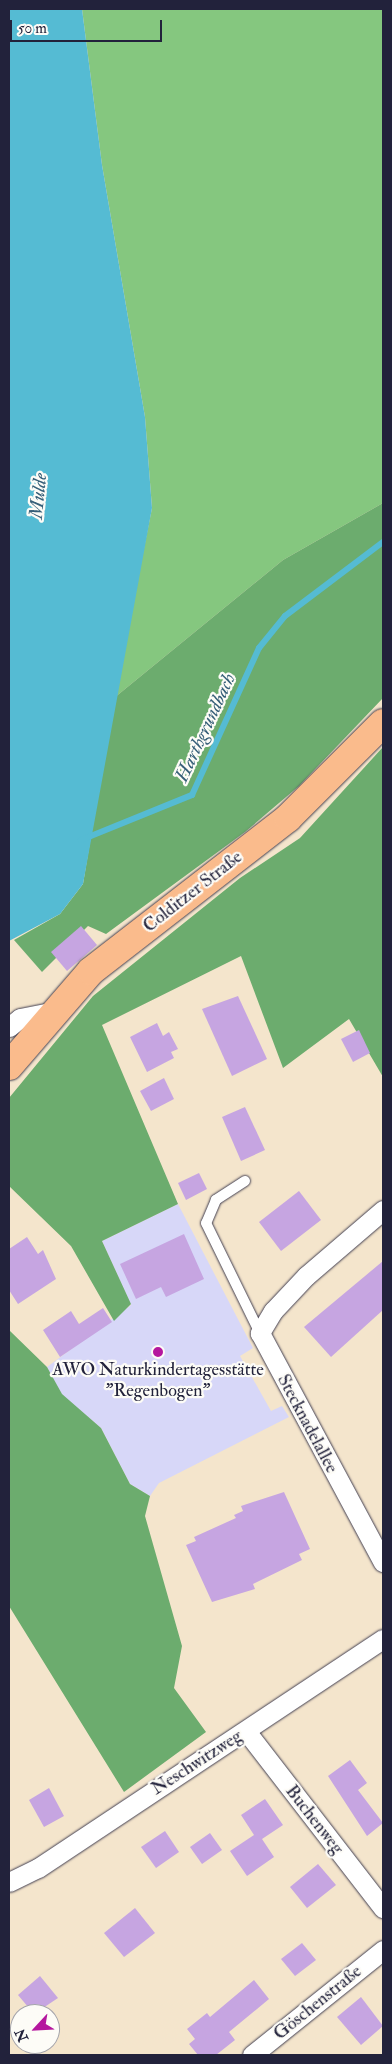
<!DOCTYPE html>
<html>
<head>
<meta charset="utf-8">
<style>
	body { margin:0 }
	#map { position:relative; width:392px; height:2064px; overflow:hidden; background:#f4e5cc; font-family:"IM FELL Double Pica",serif }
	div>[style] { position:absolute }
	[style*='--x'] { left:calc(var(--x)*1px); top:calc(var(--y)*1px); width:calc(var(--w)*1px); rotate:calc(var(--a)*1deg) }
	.built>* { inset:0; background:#d7d7f8 }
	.green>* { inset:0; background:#85c77f }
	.forest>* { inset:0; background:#6cac6e }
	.water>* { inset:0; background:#55bbd3 }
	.stream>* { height:6px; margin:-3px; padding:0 3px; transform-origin:3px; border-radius:3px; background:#55bbd3 }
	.building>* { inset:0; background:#c6a5e1 }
	.roads { filter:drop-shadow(0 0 1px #423f51) drop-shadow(0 0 1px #423f51) }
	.service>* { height:10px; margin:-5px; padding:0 5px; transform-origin:5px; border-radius:5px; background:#fff }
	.minor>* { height:19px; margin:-9.5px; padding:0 9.5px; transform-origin:9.5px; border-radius:9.5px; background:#fff }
	.primary>* { height:28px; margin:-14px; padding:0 14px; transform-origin:14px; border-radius:14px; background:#fabb8c }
	.dots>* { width:14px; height:14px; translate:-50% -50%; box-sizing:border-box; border:2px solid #fdfcf7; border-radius:50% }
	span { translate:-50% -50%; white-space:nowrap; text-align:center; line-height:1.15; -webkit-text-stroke:4.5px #fdfcf7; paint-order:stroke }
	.street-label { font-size:18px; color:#22223b }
	.poi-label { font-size:18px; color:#22223b }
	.water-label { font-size:19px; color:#365f78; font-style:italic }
	.frame { position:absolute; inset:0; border:10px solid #22223b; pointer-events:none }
	.north { position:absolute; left:10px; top:2004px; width:50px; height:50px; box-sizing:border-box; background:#fdfcf7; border:1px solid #a5a5ac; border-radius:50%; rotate:245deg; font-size:14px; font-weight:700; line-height:20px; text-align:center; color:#22223b }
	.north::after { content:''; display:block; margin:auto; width:18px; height:22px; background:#b5179e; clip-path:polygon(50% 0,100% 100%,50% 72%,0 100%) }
	.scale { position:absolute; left:10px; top:20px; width:152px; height:22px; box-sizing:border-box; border:2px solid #22223b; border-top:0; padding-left:6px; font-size:15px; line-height:18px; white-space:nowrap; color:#22223b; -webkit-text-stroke:4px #fdfcf7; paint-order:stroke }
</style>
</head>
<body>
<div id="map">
	<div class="built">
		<div style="clip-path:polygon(178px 1204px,253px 1348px,240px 1356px,271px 1411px,282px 1406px,289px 1417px,159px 1483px,150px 1496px,130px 1484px,101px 1428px,61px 1394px,47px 1367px,131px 1305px,102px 1241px)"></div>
	</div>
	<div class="green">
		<div style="clip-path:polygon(82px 9px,383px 9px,383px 503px,283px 560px,114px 698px,152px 508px,145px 417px,102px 165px)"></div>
	</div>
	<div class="forest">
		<div style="clip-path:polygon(383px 503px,383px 698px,299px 786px,245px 832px,106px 934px,88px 926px,42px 972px,14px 940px,60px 914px,83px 884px,114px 698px,283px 560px)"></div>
		<div style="clip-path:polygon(383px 747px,383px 1077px,349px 1019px,283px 1068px,241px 956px,102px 1025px,178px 1204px,102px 1241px,131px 1304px,114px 1321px,71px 1246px,9px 1186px,9px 1098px,93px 996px,240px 878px,300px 838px)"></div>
		<div style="clip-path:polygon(9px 1330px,47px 1367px,62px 1394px,101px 1428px,130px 1484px,150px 1496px,145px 1516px,182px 1646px,174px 1688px,206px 1732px,124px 1792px,9px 1606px)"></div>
	</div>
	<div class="water">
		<div style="clip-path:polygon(9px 9px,82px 9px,102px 165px,145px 417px,152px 508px,83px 884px,60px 914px,9px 941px)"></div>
	</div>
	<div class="stream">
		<div style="--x:81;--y:840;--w:120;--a:-22.1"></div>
		<div style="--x:192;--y:795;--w:162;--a:-65.5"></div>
		<div style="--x:259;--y:648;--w:41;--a:-50.9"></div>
		<div style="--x:285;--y:616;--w:123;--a:-37.1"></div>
	</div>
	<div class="building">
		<div style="clip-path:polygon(81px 926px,97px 945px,67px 971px,51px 952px)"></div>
		<div style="clip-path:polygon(238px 996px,267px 1059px,232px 1076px,202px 1009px)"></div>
		<div style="clip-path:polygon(157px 1023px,163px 1036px,169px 1032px,178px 1049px,171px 1052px,174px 1058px,147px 1072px,130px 1037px)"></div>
		<div style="clip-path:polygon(359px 1030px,370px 1053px,353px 1062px,341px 1039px)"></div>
		<div style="clip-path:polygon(164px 1078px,174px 1099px,151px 1111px,140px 1091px)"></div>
		<div style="clip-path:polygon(245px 1107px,265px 1150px,241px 1161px,222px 1117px)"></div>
		<div style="clip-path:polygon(199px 1173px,207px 1189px,186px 1200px,178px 1183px)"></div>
		<div style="clip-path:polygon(299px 1191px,321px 1220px,281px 1251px,259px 1222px)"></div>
		<div style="clip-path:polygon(184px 1234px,204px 1279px,166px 1297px,161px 1287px,136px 1299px,120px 1264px)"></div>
		<div style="clip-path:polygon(27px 1237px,38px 1254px,43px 1250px,56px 1279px,18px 1304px,9px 1290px,9px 1249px)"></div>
		<div style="clip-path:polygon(383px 1261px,383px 1310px,331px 1357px,304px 1327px)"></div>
		<div style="clip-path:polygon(103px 1308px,112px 1322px,60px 1357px,43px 1330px,71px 1311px,79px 1324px)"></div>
		<div style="clip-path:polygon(284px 1492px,310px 1549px,299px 1554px,302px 1560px,253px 1584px,255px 1589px,212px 1602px,186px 1545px,196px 1541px,194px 1537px,236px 1518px,234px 1515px,243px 1511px,241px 1506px)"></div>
		<div style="clip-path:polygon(350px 1760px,367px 1783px,358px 1790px,383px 1823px,367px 1836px,328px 1776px)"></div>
		<div style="clip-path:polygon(49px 1788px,64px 1816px,44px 1827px,29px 1800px)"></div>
		<div style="clip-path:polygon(265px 1799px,283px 1825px,262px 1839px,274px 1857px,247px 1876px,230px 1851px,254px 1835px,241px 1815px)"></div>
		<div style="clip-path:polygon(165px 1831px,179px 1852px,156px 1868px,141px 1847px)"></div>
		<div style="clip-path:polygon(210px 1833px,222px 1850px,202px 1864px,190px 1847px)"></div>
		<div style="clip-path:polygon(318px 1864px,336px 1885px,307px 1908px,290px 1887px)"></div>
		<div style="clip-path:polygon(135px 1908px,155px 1933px,124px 1957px,104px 1933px)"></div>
		<div style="clip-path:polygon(302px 1943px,316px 1960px,295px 1976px,281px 1959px)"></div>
		<div style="clip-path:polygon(40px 1976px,58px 1998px,34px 2014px,18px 1995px)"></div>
		<div style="clip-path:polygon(254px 1980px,269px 1999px,229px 2032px,235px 2040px,216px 2055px,198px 2055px,189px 2044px,195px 2039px,187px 2029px,207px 2013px,210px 2017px)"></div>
		<div style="clip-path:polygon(361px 1997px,383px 2026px,361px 2045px,337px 2017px)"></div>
	</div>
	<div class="roads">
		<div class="service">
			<div style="--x:245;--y:1181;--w:35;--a:147"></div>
			<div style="--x:216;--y:1200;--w:25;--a:113"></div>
			<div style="--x:206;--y:1223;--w:123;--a:63.9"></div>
		</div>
		<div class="minor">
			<div style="--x:9;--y:1027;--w:14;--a:-39"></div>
			<div style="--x:20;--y:1018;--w:36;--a:-11"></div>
			<div style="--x:383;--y:1210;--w:101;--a:139.4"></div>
			<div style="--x:306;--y:1276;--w:48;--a:133.3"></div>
			<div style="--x:273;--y:1311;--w:26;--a:121"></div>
			<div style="--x:260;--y:1333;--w:260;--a:61.8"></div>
			<div style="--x:246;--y:1731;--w:224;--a:52.3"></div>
			<div style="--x:9;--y:1882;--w:32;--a:-26"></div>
			<div style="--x:38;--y:1868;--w:414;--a:-33.6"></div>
			<div style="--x:252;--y:2055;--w:168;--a:-38.7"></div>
		</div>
		<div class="primary">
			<div style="--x:9;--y:1066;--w:125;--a:-49.2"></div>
			<div style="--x:91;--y:971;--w:249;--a:-37.8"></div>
			<div style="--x:288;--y:818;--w:134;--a:-45"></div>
		</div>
	</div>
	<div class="dots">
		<div style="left:158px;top:1352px;background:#b5179e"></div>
	</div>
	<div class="street-label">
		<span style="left:193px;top:892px;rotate:-38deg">Colditzer Straße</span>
		<span style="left:307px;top:1424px;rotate:62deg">Stecknadelallee</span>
		<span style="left:197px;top:1763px;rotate:-33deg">Neschwitzweg</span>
		<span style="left:314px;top:1820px;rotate:52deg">Buchenweg</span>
		<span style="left:318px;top:2003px;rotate:-39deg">Göschenstraße</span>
	</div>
	<div class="poi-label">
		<span style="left:158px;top:1381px">AWO Naturkindertagesstätte<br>"Regenbogen"</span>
	</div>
	<div class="water-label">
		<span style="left:39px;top:496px;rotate:-84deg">Mulde</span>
		<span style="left:206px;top:728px;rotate:-65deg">Harthgrundbach</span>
	</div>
	<div class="frame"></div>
	<div class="north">N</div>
	<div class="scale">50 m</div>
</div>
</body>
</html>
